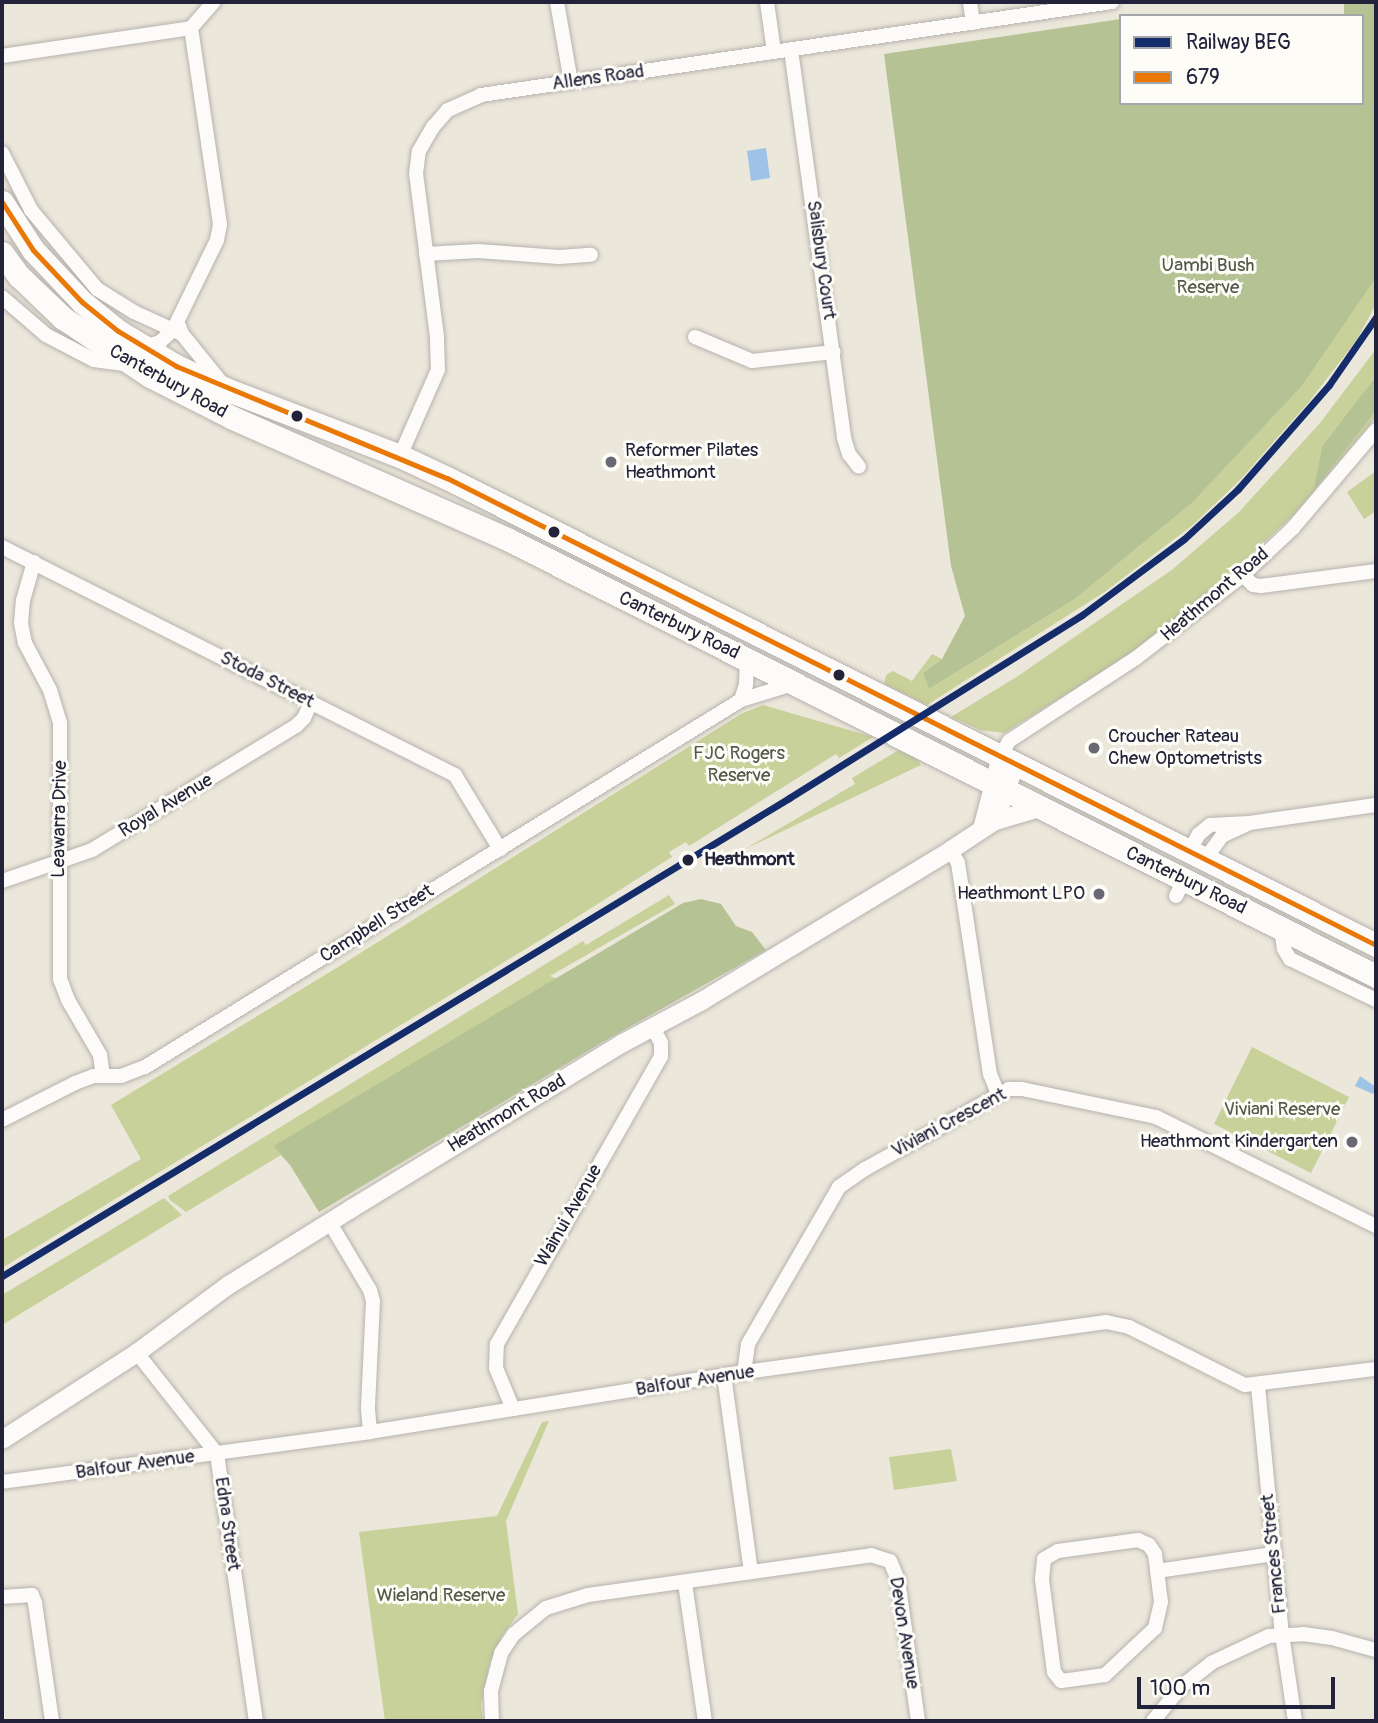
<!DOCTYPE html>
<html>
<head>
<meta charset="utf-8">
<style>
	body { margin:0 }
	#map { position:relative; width:1378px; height:1723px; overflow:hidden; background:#ece7db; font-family:Pangolin,sans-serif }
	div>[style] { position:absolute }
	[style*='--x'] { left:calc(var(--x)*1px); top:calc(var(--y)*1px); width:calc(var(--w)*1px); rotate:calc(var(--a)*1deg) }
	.green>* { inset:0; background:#c8d199 }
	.forest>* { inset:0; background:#b5c394 }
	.water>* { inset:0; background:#9ec3e7 }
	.roads { filter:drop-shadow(0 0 2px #b6b2ad) drop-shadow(0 0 2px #b6b2ad) }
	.minor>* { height:14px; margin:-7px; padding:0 7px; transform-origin:7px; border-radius:7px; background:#fcfbfa }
	.tertiary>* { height:18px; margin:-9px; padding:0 9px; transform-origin:9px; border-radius:9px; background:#fcfbfa }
	.primary>* { height:23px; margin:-11.5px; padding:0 11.5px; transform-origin:11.5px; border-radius:11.5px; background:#fcfbfa }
	.bus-1>* { height:5px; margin:-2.5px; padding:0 2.5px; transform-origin:2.5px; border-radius:2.5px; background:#e97806 }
	.rail-1>* { height:7px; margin:-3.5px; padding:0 3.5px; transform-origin:3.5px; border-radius:3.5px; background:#152c6b }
	.dots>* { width:19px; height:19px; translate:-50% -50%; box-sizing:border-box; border:4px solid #fdfcf7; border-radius:50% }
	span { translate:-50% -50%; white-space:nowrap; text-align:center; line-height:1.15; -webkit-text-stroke:6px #fdfcf7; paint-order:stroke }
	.street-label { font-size:19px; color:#22223b }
	.park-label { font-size:19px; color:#525949 }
	.poi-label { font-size:19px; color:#22223b }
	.left { translate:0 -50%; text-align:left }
	.right { translate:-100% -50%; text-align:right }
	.stop-label { font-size:19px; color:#22223b; font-weight:700 }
	.frame { position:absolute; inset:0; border:4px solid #22223b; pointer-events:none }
	.legend { position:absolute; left:1119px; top:14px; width:245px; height:91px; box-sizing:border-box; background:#fdfcf7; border:2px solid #a5a5ac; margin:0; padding:9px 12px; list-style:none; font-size:21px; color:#22223b }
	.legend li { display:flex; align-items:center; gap:14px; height:35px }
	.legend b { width:35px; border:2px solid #a5a5ac }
	.scale { position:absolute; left:1137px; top:1677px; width:198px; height:32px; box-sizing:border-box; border:4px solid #22223b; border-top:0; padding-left:9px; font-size:21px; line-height:24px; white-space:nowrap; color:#22223b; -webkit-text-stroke:5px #fdfcf7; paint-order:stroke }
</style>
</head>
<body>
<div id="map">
	<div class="green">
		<div style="clip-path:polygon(1376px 278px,1376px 304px,1356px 341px,1308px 403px,1241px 479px,1194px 524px,1106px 591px,927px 705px,884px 684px,886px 675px,893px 671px,912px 681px,932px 654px,942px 659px,923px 673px,929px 689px,1075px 599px,1193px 502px,1302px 386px)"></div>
		<div style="clip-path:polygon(1376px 349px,1376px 376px,1322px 446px,1315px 489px,1376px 411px,1376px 417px,1296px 513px,1202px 599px,1129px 655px,1004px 733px,980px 730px,951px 717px,1018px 676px,1173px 569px,1239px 512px,1320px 423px)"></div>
		<div style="clip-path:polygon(1376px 471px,1376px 511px,1364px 519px,1347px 492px)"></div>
		<div style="clip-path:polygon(763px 705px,873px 737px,839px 758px,836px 754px,689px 846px,686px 842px,669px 852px,672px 857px,542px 939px,2px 1268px,2px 1240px,141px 1159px,111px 1105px,338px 967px,741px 714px)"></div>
		<div style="clip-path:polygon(899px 750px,918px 760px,921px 765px,745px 849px,855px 784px,852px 778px)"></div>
		<div style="clip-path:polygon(669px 895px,675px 904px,550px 976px,558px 979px,273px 1146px,281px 1155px,186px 1212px,170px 1200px,168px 1196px,583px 941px,586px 945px)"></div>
		<div style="clip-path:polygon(1252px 1047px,1349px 1097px,1311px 1173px,1214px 1124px)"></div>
		<div style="clip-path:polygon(164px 1198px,182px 1215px,2px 1325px,2px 1295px)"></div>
		<div style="clip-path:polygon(549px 1421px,506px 1521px,518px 1614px,502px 1636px,490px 1661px,481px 1705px,483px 1721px,385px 1721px,359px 1532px,497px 1516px,542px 1422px)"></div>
		<div style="clip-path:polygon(951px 1449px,957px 1481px,894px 1490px,889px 1457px)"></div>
	</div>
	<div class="forest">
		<div style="clip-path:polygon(1344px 2px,1376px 2px,1376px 278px,1302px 386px,1193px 502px,1075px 599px,929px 689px,923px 673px,942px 659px,965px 616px,951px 566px,884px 54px,1121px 19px,1121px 103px,1362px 103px,1362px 16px,1344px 16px)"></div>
		<div style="clip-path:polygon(1376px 376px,1376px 411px,1314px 490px,1322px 446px)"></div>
		<div style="clip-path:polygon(701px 899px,721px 904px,736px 926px,752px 932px,766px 950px,608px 1039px,319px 1212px,290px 1165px,273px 1146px,683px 903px)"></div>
	</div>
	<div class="water">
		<div style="clip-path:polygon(766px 148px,770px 178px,751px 181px,747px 151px)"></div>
		<div style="clip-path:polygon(1360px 1076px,1376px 1087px,1373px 1094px,1355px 1086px)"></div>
	</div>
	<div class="roads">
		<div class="minor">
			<div style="--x:557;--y:2;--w:81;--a:80.1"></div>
			<div style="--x:767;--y:2;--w:50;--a:82"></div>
			<div style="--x:970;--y:2;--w:21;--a:82"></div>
			<div style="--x:191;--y:28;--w:35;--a:-49"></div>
			<div style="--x:791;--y:50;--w:392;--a:82.2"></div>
			<div style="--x:844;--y:438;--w:17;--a:73"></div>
			<div style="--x:849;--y:454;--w:16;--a:52"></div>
			<div style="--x:2;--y:56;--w:191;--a:-8.4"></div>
			<div style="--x:2;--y:153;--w:64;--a:63"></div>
			<div style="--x:31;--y:210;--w:103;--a:50.1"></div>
			<div style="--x:97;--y:289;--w:44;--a:31.9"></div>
			<div style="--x:134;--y:312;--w:53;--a:24.6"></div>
			<div style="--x:426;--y:254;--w:52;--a:-3.3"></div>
			<div style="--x:478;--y:251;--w:81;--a:4.2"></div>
			<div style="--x:559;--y:257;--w:32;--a:-4"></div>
			<div style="--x:2;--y:297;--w:58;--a:40.8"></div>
			<div style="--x:46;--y:335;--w:54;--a:27.5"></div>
			<div style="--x:94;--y:360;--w:30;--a:8"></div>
			<div style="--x:179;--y:326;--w:9;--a:69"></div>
			<div style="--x:182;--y:334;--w:62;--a:50.9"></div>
			<div style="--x:695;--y:337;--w:62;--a:22.8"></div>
			<div style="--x:752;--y:361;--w:82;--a:-6.3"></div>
			<div style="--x:144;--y:347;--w:17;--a:-17"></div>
			<div style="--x:160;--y:342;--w:18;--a:-43"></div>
			<div style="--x:173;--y:330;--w:100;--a:-63.9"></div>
			<div style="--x:217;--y:240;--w:16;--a:-79"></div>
			<div style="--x:220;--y:224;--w:198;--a:-98.4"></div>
			<div style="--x:400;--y:456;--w:94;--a:-66.2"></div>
			<div style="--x:438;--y:370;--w:33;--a:-92"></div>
			<div style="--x:437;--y:337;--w:164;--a:-97.3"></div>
			<div style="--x:416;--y:174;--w:23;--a:-83"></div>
			<div style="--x:419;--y:151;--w:28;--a:-60"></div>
			<div style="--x:433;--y:127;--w:23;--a:-49"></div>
			<div style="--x:448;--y:110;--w:36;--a:-24"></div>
			<div style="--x:481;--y:95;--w:638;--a:-8.38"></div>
			<div style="--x:2;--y:547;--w:507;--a:26.72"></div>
			<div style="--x:455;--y:775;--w:87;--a:58.7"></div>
			<div style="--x:34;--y:562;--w:40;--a:106"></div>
			<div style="--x:23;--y:600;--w:23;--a:95"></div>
			<div style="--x:21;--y:623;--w:20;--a:79"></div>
			<div style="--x:25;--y:643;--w:53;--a:62"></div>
			<div style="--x:50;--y:690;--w:34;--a:73"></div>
			<div style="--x:60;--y:723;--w:256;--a:90"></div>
			<div style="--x:60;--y:979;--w:22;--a:69"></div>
			<div style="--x:68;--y:1000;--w:64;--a:59.8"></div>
			<div style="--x:100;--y:1055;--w:21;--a:82"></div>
			<div style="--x:1243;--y:575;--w:14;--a:45"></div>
			<div style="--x:1253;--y:585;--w:8;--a:7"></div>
			<div style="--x:1261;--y:586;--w:116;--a:-7.4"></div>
			<div style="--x:741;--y:700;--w:16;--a:-72"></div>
			<div style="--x:746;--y:685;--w:25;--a:-88"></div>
			<div style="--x:1001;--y:756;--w:17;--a:-62"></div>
			<div style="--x:1009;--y:741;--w:152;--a:-33.2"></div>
			<div style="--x:1136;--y:658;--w:135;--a:-37.8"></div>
			<div style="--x:1243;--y:575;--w:69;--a:-43.2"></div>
			<div style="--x:1293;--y:528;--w:128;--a:-49.7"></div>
			<div style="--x:951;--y:850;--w:15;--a:62"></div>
			<div style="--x:958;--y:863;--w:213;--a:81.4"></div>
			<div style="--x:990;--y:1074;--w:22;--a:68"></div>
			<div style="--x:1190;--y:850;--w:18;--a:-61"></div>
			<div style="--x:1199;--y:834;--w:14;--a:-39"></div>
			<div style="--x:1210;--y:825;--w:39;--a:-3"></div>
			<div style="--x:1249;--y:823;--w:128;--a:-8.1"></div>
			<div style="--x:1206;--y:858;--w:27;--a:-54"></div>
			<div style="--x:1222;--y:836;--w:29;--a:-25"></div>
			<div style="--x:2;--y:881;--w:95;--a:-19"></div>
			<div style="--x:92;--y:850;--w:239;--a:-31.3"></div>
			<div style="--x:296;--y:726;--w:11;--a:-45"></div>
			<div style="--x:304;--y:718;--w:17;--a:-66"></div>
			<div style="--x:1176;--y:896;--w:18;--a:-63"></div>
			<div style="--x:1281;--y:928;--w:21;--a:82"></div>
			<div style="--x:1284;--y:949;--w:12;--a:59"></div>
			<div style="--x:1290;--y:959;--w:95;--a:25.5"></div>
			<div style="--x:2;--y:1120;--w:82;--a:-26.9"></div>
			<div style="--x:75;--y:1083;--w:19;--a:-21"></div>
			<div style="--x:93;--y:1076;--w:28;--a:0"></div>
			<div style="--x:121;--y:1076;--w:26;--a:-21"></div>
			<div style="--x:145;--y:1067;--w:700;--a:-31.62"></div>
			<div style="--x:741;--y:700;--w:54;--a:-17.1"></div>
			<div style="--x:330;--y:1223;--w:78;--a:59.2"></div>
			<div style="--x:370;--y:1290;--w:11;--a:75"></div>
			<div style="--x:373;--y:1301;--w:108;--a:92.7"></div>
			<div style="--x:368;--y:1409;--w:23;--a:85"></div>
			<div style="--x:137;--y:1353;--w:129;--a:51.6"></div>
			<div style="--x:217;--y:1454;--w:270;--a:81.7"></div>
			<div style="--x:744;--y:1373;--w:29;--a:-82"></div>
			<div style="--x:748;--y:1344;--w:181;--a:-59.9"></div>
			<div style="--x:839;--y:1187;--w:32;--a:-35"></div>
			<div style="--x:865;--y:1169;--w:165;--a:-29.1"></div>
			<div style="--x:1009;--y:1089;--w:13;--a:0"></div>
			<div style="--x:1022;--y:1089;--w:137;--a:11.8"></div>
			<div style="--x:1156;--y:1117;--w:246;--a:26.4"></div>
			<div style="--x:724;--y:1375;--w:199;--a:82.2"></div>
			<div style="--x:1258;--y:1386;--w:249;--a:84.5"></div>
			<div style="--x:1282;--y:1634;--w:88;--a:81.5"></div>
			<div style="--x:513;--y:1409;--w:44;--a:-112.5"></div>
			<div style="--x:496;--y:1368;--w:24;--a:-88"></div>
			<div style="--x:497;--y:1344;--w:331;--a:-60.3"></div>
			<div style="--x:661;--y:1056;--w:13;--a:-90"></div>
			<div style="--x:661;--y:1043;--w:18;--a:-117"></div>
			<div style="--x:2;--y:1482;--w:371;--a:-7.7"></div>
			<div style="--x:370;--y:1432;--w:359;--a:-9.1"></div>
			<div style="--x:724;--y:1375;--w:386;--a:-7.9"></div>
			<div style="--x:1106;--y:1322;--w:24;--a:12"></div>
			<div style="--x:1129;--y:1327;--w:130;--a:26.6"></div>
			<div style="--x:1245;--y:1385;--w:132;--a:-7"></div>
			<div style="--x:1138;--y:1540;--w:12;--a:24"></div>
			<div style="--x:1149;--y:1545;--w:11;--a:56"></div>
			<div style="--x:1155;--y:1554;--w:48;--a:82.9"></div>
			<div style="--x:1161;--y:1602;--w:27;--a:103"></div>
			<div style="--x:1155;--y:1628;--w:69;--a:136.8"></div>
			<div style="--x:1105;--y:1675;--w:44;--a:172.2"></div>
			<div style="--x:1061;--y:1681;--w:11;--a:-128"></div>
			<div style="--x:1054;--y:1672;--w:94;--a:-97.4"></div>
			<div style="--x:1042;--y:1579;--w:20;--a:-84"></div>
			<div style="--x:1044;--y:1559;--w:16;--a:-30"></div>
			<div style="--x:1058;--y:1551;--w:81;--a:-7.8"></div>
			<div style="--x:1157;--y:1571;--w:118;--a:-8.3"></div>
			<div style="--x:685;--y:1583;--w:139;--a:81.8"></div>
			<div style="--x:2;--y:1597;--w:30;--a:-4"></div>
			<div style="--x:32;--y:1595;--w:9;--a:69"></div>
			<div style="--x:35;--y:1603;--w:119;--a:81.8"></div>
			<div style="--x:492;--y:1721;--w:30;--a:-92"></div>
			<div style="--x:491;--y:1691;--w:39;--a:-75"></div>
			<div style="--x:501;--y:1653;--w:23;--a:-56"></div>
			<div style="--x:514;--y:1634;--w:41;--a:-39.1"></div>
			<div style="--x:546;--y:1608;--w:44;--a:-17.2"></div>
			<div style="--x:588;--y:1595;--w:286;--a:-8"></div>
			<div style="--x:871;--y:1555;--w:20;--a:18"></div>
			<div style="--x:890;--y:1561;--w:21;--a:67"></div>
			<div style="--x:898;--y:1580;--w:142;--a:81.9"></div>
			<div style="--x:1153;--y:1721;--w:45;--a:-50.4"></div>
			<div style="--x:1182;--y:1686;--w:37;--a:-38"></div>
			<div style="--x:1211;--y:1663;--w:64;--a:-25"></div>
			<div style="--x:1269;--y:1636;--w:34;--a:-3"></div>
			<div style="--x:1303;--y:1634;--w:29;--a:8"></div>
			<div style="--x:1332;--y:1638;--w:46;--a:15.3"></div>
		</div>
		<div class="tertiary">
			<div style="--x:995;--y:821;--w:47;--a:-16.1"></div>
			<div style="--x:982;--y:829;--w:75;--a:-75.4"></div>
			<div style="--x:2;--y:1440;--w:161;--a:-32.8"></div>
			<div style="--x:137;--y:1353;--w:114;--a:-36.5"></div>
			<div style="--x:229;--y:1285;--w:144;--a:-31.9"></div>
			<div style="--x:351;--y:1209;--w:319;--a:-31.4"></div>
			<div style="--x:623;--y:1043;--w:89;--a:-28"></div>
			<div style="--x:702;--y:1001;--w:291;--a:-31.2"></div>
			<div style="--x:951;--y:850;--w:53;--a:-33.4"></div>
			<div style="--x:995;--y:821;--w:62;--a:-70.1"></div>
		</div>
		<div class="primary">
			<div style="--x:2;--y:202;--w:57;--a:57.1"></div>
			<div style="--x:33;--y:250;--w:71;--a:46.7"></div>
			<div style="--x:82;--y:302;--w:46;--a:38.9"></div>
			<div style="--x:118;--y:331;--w:68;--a:31.1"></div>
			<div style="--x:176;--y:366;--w:57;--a:24.8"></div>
			<div style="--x:228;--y:390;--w:184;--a:21"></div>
			<div style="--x:400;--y:456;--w:52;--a:25.1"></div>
			<div style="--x:447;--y:478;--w:1040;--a:26.69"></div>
			<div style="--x:2;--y:253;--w:29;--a:54"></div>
			<div style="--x:19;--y:276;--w:61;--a:43.7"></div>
			<div style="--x:63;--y:318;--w:105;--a:33.7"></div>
			<div style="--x:150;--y:376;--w:93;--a:26.8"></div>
			<div style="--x:233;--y:418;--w:300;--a:23.8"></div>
			<div style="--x:507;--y:539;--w:973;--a:26.7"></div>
		</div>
	</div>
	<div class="bus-1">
		<div style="--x:2;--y:202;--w:57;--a:57.1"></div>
		<div style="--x:33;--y:250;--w:71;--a:46.7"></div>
		<div style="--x:82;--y:302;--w:46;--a:38.9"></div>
		<div style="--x:118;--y:331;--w:68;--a:31.1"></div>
		<div style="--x:176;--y:366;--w:293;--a:22.5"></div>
		<div style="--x:447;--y:478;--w:1040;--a:26.69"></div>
	</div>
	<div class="rail-1">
		<div style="--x:2;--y:1276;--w:921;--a:-31.27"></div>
		<div style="--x:789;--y:798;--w:345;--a:-32"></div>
		<div style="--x:1082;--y:615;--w:127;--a:-36.7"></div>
		<div style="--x:1184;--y:539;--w:74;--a:-42.8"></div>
		<div style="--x:1238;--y:489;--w:138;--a:-48.8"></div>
		<div style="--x:1329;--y:385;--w:83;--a:-55.3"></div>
	</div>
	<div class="dots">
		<div style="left:297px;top:416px;background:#22223b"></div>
		<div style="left:611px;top:462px;background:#696773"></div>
		<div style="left:554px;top:532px;background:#22223b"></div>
		<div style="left:839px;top:675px;background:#22223b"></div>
		<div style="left:1094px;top:748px;background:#696773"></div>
		<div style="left:688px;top:860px;background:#22223b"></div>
		<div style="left:1099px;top:894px;background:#696773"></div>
		<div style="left:1352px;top:1142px;background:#696773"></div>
	</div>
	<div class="street-label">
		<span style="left:598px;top:78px;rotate:-8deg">Allens Road</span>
		<span style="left:821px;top:260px;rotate:82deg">Salisbury Court</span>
		<span style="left:168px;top:382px;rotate:29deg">Canterbury Road</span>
		<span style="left:1215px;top:595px;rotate:-40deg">Heathmont Road</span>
		<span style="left:679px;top:626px;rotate:26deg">Canterbury Road</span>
		<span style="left:267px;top:680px;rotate:27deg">Stoda Street</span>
		<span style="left:166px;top:806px;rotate:-31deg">Royal Avenue</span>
		<span style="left:60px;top:819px;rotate:-89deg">Leawarra Drive</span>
		<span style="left:1186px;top:881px;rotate:26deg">Canterbury Road</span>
		<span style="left:377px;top:924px;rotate:-32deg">Campbell Street</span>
		<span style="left:507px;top:1114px;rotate:-31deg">Heathmont Road</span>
		<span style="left:949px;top:1123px;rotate:-28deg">Viviani Crescent</span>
		<span style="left:569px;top:1216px;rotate:-60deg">Wainui Avenue</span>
		<span style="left:695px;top:1381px;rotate:-9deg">Balfour Avenue</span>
		<span style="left:135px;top:1465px;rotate:-8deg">Balfour Avenue</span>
		<span style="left:227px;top:1524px;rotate:82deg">Edna Street</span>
		<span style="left:1274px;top:1554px;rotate:-96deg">Frances Street</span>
		<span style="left:904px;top:1633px;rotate:81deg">Devon Avenue</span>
	</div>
	<div class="park-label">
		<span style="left:1208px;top:277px">Uambi Bush<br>Reserve</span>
		<span style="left:739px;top:765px">FJC Rogers<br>Reserve</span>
		<span style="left:1282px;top:1110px">Viviani Reserve</span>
		<span style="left:441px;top:1596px">Wieland Reserve</span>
	</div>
	<div class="poi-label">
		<span class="left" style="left:625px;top:462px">Reformer Pilates<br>Heathmont</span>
		<span class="left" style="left:1108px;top:748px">Croucher Rateau<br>Chew Optometrists</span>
		<span class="right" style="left:1085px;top:894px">Heathmont LPO</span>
		<span class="right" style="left:1338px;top:1142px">Heathmont Kindergarten</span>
	</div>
	<div class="stop-label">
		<span class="left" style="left:704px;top:860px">Heathmont</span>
	</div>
	<div class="frame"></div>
	<ul class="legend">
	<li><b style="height:9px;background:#152c6b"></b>Railway BEG</li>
	<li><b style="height:9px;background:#e97806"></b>679</li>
	</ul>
	<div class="scale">100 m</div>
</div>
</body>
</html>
